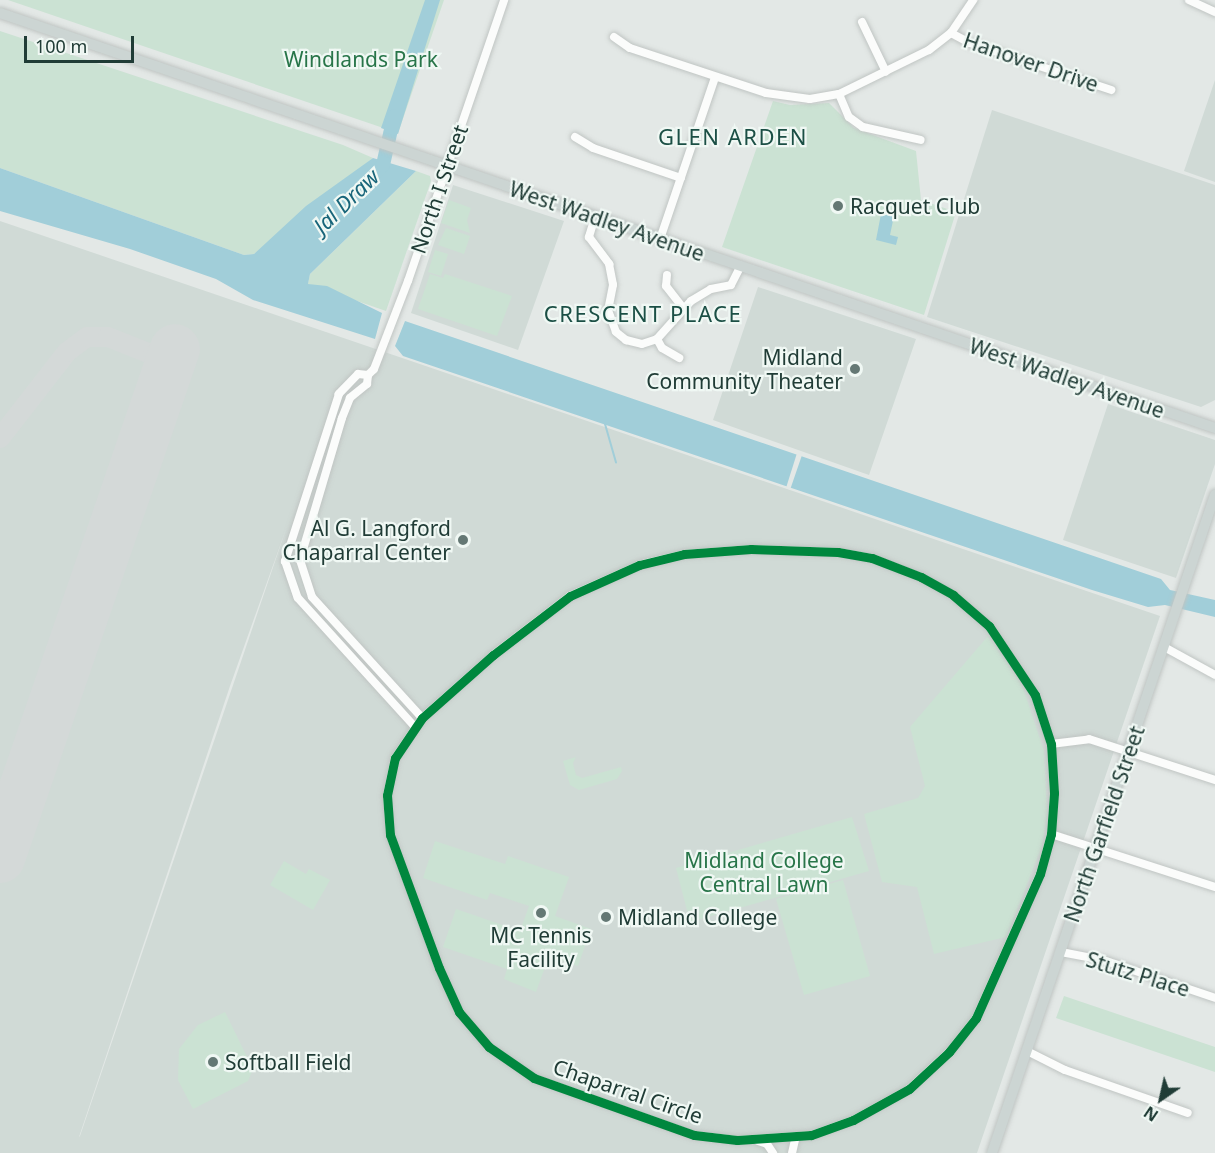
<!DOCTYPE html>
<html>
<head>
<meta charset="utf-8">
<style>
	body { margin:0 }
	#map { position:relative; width:1215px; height:1153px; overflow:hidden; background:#e3e8e6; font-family:"Noto Sans",sans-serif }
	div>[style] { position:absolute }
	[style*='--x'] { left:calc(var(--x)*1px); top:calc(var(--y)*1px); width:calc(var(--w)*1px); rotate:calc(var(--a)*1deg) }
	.built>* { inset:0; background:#d0dad6 }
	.green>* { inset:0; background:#cbe2d3 }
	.water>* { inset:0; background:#a1ced9 }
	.pier>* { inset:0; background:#e3e8e6 }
	.stream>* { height:2px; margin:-1px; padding:0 1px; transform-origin:1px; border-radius:1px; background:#a1ced9 }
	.river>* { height:14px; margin:-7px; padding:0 7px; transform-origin:7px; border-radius:7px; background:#a1ced9 }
	.taxiway>* { height:20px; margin:-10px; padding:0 10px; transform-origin:10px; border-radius:10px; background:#d4d9d8 }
	.runway>* { height:50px; margin:-25px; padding:0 25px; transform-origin:25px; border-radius:25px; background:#d4d9d8 }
	.roads { filter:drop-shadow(0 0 2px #c0c5c3) drop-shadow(0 0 2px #c0c5c3) }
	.minor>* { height:8px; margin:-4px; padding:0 4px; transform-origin:4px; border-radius:4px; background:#fbfcfb }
	.major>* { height:10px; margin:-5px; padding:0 5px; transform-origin:5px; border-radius:5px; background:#ccd5d3 }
	.cycleway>* { height:9px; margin:-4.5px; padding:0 4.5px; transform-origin:4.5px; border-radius:4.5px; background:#00873e }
	.dots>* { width:16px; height:16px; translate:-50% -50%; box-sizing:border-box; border:3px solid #f0f8f4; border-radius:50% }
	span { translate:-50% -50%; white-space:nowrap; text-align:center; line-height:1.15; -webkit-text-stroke:4.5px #f0f8f4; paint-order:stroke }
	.park-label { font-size:21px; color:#287549 }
	.street-label { font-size:21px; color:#203c36 }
	.poi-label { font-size:21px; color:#203c36 }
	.left { translate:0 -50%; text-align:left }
	.right { translate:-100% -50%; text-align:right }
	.neighbourhood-label { font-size:22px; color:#1b4f45; letter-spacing:1.5px }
	.water-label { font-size:22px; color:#18657a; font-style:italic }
	.north { position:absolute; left:1131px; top:1069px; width:60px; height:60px; -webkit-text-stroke:4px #f0f8f4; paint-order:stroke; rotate:214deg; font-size:16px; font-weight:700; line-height:24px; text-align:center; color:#203c36 }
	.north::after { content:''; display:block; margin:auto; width:21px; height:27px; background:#203c36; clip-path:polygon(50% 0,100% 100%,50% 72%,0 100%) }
	.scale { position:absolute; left:24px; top:36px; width:110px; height:27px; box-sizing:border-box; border:3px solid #203c36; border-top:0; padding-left:8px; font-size:18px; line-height:21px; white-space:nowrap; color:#203c36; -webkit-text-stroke:4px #f0f8f4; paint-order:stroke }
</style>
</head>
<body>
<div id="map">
	<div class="built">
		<div style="clip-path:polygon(1215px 80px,1215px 182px,1184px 171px)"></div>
		<div style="clip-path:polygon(992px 110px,1215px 185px,1215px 400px,1201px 407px,927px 317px)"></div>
		<div style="clip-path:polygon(453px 185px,564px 221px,518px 350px,411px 313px)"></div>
		<div style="clip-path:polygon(evenodd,0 221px,1160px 616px,977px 1153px,0 1153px,0 221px,286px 529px,80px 1136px,79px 1137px,230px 686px,286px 529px)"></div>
		<div style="clip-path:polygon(758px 287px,916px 339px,869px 475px,713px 420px)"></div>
		<div style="clip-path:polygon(1108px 404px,1215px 440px,1215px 464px,1176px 578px,1063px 540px)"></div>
	</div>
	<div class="green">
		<div style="clip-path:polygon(8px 0,444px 0,398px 133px)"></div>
		<div style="clip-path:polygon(0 31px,343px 145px,373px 158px,254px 254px,244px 255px,0 168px)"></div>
		<div style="clip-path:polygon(773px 101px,790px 105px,829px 103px,854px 128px,916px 151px,921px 200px,956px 212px,924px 315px,722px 247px)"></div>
		<div style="clip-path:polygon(416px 171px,430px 176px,431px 181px,386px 311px,308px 284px,310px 274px)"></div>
		<div style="clip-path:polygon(449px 200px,471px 208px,467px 220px,470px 233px,441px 223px)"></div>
		<div style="clip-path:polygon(446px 228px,470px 236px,464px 254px,438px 245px)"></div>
		<div style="clip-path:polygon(435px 250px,448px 254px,441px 276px,428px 272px)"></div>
		<div style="clip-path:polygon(430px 274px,443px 278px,445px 274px,512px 296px,497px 336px,418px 309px)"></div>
		<div style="clip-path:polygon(988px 636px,1022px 685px,1044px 751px,1047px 812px,1042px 846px,1006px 937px,934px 954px,917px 887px,882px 882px,864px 814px,918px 798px,925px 786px,910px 727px)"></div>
		<div style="clip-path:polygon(576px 757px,573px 763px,576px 775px,582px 778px,621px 767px,622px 771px,617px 779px,579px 790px,570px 785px,563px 761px)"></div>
		<div style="clip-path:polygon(852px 817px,869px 871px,690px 922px,676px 868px)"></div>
		<div style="clip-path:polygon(435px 841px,505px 864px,508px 856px,569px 877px,555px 916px,591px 929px,578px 966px,549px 956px,536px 992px,504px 979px,507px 969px,443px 947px,456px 909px,520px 931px,529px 906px,490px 893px,487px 900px,423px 878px)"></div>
		<div style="clip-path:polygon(284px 861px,306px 874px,309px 869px,330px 880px,313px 910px,270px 885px)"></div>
		<div style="clip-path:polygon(843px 880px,870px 976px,804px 995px,776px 899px)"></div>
		<div style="clip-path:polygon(1064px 996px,1215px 1047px,1215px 1072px,1056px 1018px)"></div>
		<div style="clip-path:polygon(225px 1012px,253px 1069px,248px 1081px,193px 1109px,178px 1080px,179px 1049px,198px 1025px)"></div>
	</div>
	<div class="water">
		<div style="clip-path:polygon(425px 0,440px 0,398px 134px,381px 128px)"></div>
		<div style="clip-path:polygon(373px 158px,416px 171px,310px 274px,308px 284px,327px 286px,382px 313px,375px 339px,253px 300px,216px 279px,130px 249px,0 211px,0 168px,244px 255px,254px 254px,306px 206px)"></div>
		<div style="clip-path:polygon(881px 214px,894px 216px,890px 235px,898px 237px,896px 245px,876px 240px)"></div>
		<div style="clip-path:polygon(405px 321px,1161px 579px,1170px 590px,1215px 600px,1215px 617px,1165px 605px,1148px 607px,1092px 590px,403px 356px,395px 346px)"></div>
	</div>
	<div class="pier">
		<div style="clip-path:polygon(797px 453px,802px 455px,790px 490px,786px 488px)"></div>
	</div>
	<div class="stream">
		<div style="--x:605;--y:424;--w:40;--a:74"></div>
	</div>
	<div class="river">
		<div style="--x:373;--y:175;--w:14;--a:-45"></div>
		<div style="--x:383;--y:165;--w:50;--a:-77.3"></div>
	</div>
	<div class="taxiway">
		<div style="--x:0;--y:438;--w:109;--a:-52.1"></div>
		<div style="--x:67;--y:352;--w:25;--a:-37"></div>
		<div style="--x:87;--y:337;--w:21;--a:0"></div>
		<div style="--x:108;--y:337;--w:48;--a:21.8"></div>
		<div style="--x:153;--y:355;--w:14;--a:60"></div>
		<div style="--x:160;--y:367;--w:22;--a:87"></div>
	</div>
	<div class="runway">
		<div style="--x:0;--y:858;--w:538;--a:-71.03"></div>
	</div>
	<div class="roads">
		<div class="minor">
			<div style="--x:1189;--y:0;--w:29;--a:25"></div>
			<div style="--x:862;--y:22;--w:55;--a:64.4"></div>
			<div style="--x:951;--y:33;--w:21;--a:28"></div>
			<div style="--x:970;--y:43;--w:149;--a:18.4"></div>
			<div style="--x:614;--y:37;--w:19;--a:35"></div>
			<div style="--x:630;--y:48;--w:143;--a:18.3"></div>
			<div style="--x:766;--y:93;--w:44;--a:7.8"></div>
			<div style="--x:810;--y:99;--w:29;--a:-10"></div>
			<div style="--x:839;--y:94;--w:100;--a:-26.1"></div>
			<div style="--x:929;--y:50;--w:28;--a:-38"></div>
			<div style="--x:951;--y:33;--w:40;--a:-56"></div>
			<div style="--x:839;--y:94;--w:25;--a:67"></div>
			<div style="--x:849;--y:117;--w:17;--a:36"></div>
			<div style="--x:863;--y:127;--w:59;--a:12.6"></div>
			<div style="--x:575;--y:137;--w:21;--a:31"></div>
			<div style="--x:593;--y:148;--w:93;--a:18.8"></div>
			<div style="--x:595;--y:217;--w:21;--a:107"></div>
			<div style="--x:589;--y:237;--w:34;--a:53"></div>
			<div style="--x:609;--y:264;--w:21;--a:79"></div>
			<div style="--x:613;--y:285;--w:25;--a:101"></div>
			<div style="--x:608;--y:310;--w:23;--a:70"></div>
			<div style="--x:616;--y:332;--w:13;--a:39"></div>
			<div style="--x:626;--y:340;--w:16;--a:14"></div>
			<div style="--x:642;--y:344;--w:16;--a:-18"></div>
			<div style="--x:657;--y:339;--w:51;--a:-48.2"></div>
			<div style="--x:691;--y:301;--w:23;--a:-31"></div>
			<div style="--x:711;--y:289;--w:20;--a:-11"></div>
			<div style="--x:731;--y:285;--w:20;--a:-63"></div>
			<div style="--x:660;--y:239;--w:171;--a:-71.2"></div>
			<div style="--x:667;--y:275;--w:11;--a:95"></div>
			<div style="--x:666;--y:286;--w:29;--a:52"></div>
			<div style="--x:657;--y:339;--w:10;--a:61"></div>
			<div style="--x:662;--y:348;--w:20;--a:30"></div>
			<div style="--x:368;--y:375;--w:10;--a:-174"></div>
			<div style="--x:358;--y:374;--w:28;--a:134"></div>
			<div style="--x:339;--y:394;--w:176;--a:107.9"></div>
			<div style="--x:285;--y:561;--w:39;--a:71"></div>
			<div style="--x:298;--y:598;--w:174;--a:47.8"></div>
			<div style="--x:368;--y:375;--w:9;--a:96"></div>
			<div style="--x:367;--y:384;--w:22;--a:141"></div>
			<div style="--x:350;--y:398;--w:22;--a:112"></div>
			<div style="--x:342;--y:418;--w:148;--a:106.5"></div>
			<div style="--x:300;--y:560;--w:39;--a:72"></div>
			<div style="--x:312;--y:597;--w:164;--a:47.7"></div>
			<div style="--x:368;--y:375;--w:8;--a:-45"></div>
			<div style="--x:374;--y:369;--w:94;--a:-68.9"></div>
			<div style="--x:408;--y:281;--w:297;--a:-71.1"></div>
			<div style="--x:751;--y:549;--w:87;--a:2"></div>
			<div style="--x:838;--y:552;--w:35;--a:10"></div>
			<div style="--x:872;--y:558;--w:53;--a:21.2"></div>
			<div style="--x:921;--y:577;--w:37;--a:29"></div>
			<div style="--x:953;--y:595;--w:48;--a:40.7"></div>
			<div style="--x:989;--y:626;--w:83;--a:56.3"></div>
			<div style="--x:1035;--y:695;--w:52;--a:71.9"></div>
			<div style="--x:1051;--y:744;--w:49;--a:86.5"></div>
			<div style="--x:1054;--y:793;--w:41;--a:94.2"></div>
			<div style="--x:1051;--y:834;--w:41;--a:105.4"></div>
			<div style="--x:1040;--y:874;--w:158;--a:114"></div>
			<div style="--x:976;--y:1018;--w:43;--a:128.5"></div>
			<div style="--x:949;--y:1052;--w:54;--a:137.2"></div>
			<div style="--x:909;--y:1089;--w:64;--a:151"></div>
			<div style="--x:853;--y:1120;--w:45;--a:160.3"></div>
			<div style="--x:811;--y:1135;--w:74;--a:176.1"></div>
			<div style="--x:737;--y:1140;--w:43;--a:-173.4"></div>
			<div style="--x:694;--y:1135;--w:170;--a:-160.4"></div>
			<div style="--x:534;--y:1078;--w:55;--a:-145.4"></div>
			<div style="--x:489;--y:1047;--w:46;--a:-130.6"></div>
			<div style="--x:459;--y:1012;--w:48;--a:-114.4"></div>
			<div style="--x:439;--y:968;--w:142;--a:-110.2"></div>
			<div style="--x:390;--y:835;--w:40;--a:-94.3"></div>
			<div style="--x:387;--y:795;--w:38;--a:-78"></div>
			<div style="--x:395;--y:758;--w:48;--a:-56"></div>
			<div style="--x:422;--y:718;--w:95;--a:-41.6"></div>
			<div style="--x:493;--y:655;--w:97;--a:-37.5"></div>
			<div style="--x:570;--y:596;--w:76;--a:-24.2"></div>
			<div style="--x:639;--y:565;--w:46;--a:-13.7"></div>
			<div style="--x:684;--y:554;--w:67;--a:-4.3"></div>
			<div style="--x:1164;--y:647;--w:58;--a:28.8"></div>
			<div style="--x:1051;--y:744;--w:38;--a:-7"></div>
			<div style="--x:1089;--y:739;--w:133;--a:18"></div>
			<div style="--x:1051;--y:834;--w:172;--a:17.9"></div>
			<div style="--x:1061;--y:952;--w:43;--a:10.8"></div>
			<div style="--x:1103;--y:960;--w:118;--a:18.7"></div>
			<div style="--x:1027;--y:1051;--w:42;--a:26.6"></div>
			<div style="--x:1065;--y:1070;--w:130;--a:19.3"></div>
			<div style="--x:758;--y:1141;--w:9;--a:18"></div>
			<div style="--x:767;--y:1144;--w:11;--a:56"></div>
			<div style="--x:792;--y:1153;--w:17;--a:-77"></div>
		</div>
		<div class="major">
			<div style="--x:0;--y:13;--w:1284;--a:18.86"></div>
			<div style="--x:992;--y:1153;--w:695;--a:-71.28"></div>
		</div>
	</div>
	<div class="cycleway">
		<div style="--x:751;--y:549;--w:87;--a:2"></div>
		<div style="--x:838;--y:552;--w:35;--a:10"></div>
		<div style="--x:872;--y:558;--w:53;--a:21.2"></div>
		<div style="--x:921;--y:577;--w:37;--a:29"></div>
		<div style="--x:953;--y:595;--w:48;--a:40.7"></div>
		<div style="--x:989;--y:626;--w:83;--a:56.3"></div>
		<div style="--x:1035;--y:695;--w:52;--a:71.9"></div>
		<div style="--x:1051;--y:744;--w:49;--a:86.5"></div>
		<div style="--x:1054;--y:793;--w:41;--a:94.2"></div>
		<div style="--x:1051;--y:834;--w:41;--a:105.4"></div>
		<div style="--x:1040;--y:874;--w:158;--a:114"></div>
		<div style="--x:976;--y:1018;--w:43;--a:128.5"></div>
		<div style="--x:949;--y:1052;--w:54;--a:137.2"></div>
		<div style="--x:909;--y:1089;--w:64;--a:151"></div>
		<div style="--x:853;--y:1120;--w:45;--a:160.3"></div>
		<div style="--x:811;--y:1135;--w:74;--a:176.1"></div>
		<div style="--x:737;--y:1140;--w:43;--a:-173.4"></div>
		<div style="--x:694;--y:1135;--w:170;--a:-160.4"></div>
		<div style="--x:534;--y:1078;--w:55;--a:-145.4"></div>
		<div style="--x:489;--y:1047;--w:46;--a:-130.6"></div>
		<div style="--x:459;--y:1012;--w:48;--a:-114.4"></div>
		<div style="--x:439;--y:968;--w:142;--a:-110.2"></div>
		<div style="--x:390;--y:835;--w:40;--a:-94.3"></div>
		<div style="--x:387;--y:795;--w:38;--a:-78"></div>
		<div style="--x:395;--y:758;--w:48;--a:-56"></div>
		<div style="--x:422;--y:718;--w:95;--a:-41.6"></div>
		<div style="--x:493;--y:655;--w:97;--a:-37.5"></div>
		<div style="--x:570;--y:596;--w:76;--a:-24.2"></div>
		<div style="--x:639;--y:565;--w:46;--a:-13.7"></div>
		<div style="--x:684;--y:554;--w:67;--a:-4.3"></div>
	</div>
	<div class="dots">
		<div style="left:838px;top:206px;background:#647874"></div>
		<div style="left:855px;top:369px;background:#647874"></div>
		<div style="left:463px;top:540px;background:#647874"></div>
		<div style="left:541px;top:913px;background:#647874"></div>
		<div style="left:606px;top:917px;background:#647874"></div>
		<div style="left:213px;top:1062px;background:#647874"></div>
	</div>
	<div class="park-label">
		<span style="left:361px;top:59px">Windlands Park</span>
		<span style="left:764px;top:872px">Midland College<br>Central Lawn</span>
	</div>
	<div class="street-label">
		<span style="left:1031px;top:62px;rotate:19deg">Hanover Drive</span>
		<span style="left:439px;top:189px;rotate:-71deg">North I Street</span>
		<span style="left:607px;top:221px;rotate:19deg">West Wadley Avenue</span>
		<span style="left:1067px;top:378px;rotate:19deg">West Wadley Avenue</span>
		<span style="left:1104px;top:824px;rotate:-71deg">North Garfield Street</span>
		<span style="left:1138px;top:974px;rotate:17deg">Stutz Place</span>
		<span style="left:628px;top:1091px;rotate:19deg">Chaparral Circle</span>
	</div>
	<div class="poi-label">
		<span class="left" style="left:850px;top:206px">Racquet Club</span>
		<span class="right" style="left:843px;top:369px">Midland<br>Community Theater</span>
		<span class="right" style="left:451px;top:540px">Al G. Langford<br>Chaparral Center</span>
		<span class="left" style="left:618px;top:917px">Midland College</span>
		<span style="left:541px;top:947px">MC Tennis<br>Facility</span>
		<span class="left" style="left:225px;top:1062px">Softball Field</span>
	</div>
	<div class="neighbourhood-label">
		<span style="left:733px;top:137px">GLEN ARDEN</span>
		<span style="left:643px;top:314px">CRESCENT PLACE</span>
	</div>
	<div class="water-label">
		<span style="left:346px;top:201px;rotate:-44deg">Jal Draw</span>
	</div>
	<div class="north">N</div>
	<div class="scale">100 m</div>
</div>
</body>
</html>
